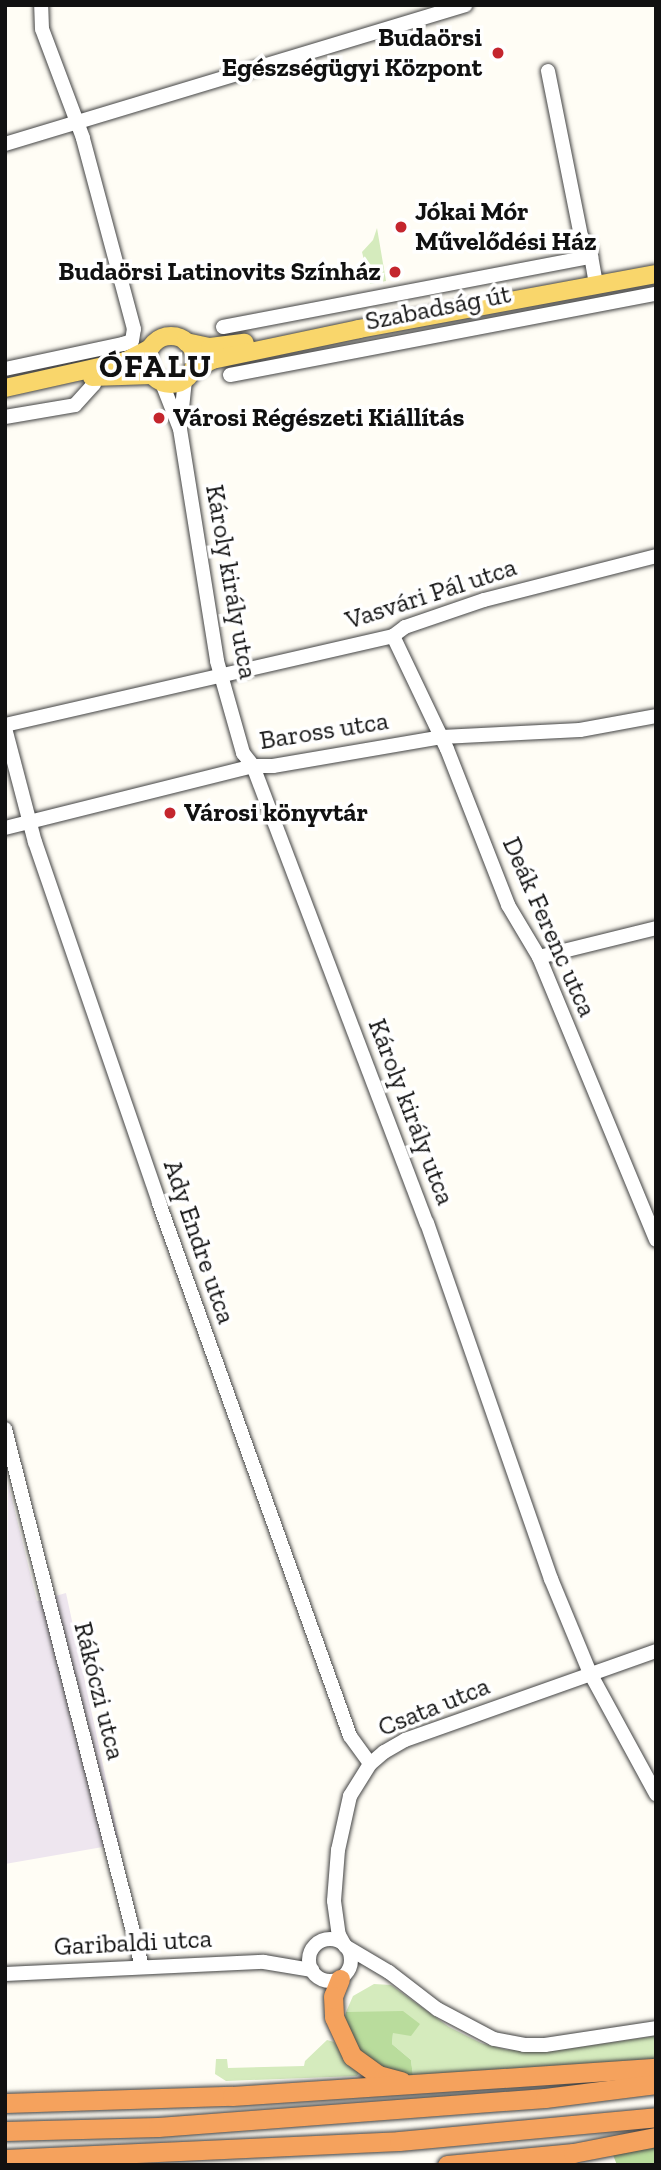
<!DOCTYPE html>
<html>
<head>
<meta charset="utf-8">
<style>
	body { margin:0 }
	#map { position:relative; width:661px; height:2170px; overflow:hidden; background:#fffdf5; font-family:"Zilla Slab",serif }
	div>[style] { position:absolute }
	[style*='--x'] { left:calc(var(--x)*1px); top:calc(var(--y)*1px); width:calc(var(--w)*1px); rotate:calc(var(--a)*1deg) }
	.industrial>* { inset:0; background:#eee6ef }
	.green>* { inset:0; background:#d5ebbd }
	.forest>* { inset:0; background:#b9dc9c }
	.roads { filter:drop-shadow(0 0 2px #444) drop-shadow(0 0 2px #444) }
	.minor>* { height:14px; margin:-7px; padding:0 7px; transform-origin:7px; border-radius:7px; background:#fff }
	.minor>.ring { margin:-7px; padding:0; box-sizing:content-box; background:none; border:14px solid #fff; border-radius:50% }
	.major>* { height:18px; margin:-9px; padding:0 9px; transform-origin:9px; border-radius:9px; background:#f9d66b }
	.major>.ring { margin:-9px; padding:0; box-sizing:content-box; background:none; border:18px solid #f9d66b; border-radius:50% }
	.highway>* { height:19px; margin:-9.5px; padding:0 9.5px; transform-origin:9.5px; border-radius:9.5px; background:#f5a25d }
	.dots>* { width:19px; height:19px; translate:-50% -50%; box-sizing:border-box; border:4px solid #fff; border-radius:50% }
	span { translate:-50% -50%; white-space:nowrap; text-align:center; line-height:1.15; -webkit-text-stroke:7px #fff; paint-order:stroke }
	.poi-label { font-size:26px; color:#111; font-weight:700 }
	.right { translate:-100% -50%; text-align:right }
	.left { translate:0 -50%; text-align:left }
	.street-label { font-size:26px; color:#111 }
	.district-label { font-size:33px; color:#111; font-weight:700; letter-spacing:2px }
	.frame { position:absolute; inset:0; border:7px solid #111; pointer-events:none }
</style>
</head>
<body>
<div id="map">
	<div class="industrial">
		<div style="clip-path:polygon(8px 1483px,37px 1601px,66px 1593px,120px 1844px,5px 1864px)"></div>
	</div>
	<div class="green">
		<div style="clip-path:polygon(377px 228px,386px 281px,370px 284px,362px 252px,373px 240px)"></div>
		<div style="clip-path:polygon(374px 1984px,391px 1985px,449px 2027px,481px 2043px,507px 2050px,553px 2051px,656px 2036px,656px 2061px,413px 2076px,411px 2060px,392px 2044px,393px 2033px,346px 2012px,353px 1996px)"></div>
		<div style="clip-path:polygon(327px 2040px,334px 2042px,359px 2073px,357px 2076px,226px 2081px,215px 2074px,216px 2059px,227px 2059px,228px 2068px,304px 2066px,305px 2061px)"></div>
	</div>
	<div class="forest">
		<div style="clip-path:polygon(403px 2011px,420px 2024px,411px 2036px,393px 2033px,392px 2044px,411px 2060px,413px 2076px,397px 2075px,366px 2063px,340px 2018px,345px 2017px,346px 2012px)"></div>
		<div style="clip-path:polygon(656px 2146px,656px 2165px,617px 2165px,613px 2155px)"></div>
	</div>
	<div class="roads">
		<div class="minor">
			<div style="--x:548;--y:71;--w:168;--a:78.7"></div>
			<div style="--x:581;--y:236;--w:17;--a:57"></div>
			<div style="--x:590;--y:250;--w:36;--a:80"></div>
			<div style="--x:5;--y:144;--w:481;--a:-16.8"></div>
			<div style="--x:223;--y:327;--w:375;--a:-10.8"></div>
			<div style="--x:5;--y:369;--w:121;--a:-12"></div>
			<div style="--x:123;--y:344;--w:9;--a:-18"></div>
			<div style="--x:132;--y:341;--w:12;--a:-81"></div>
			<div style="--x:134;--y:329;--w:198;--a:-105"></div>
			<div style="--x:83;--y:138;--w:116;--a:-110.6"></div>
			<div style="--x:42;--y:29;--w:24;--a:-92"></div>
			<div style="--x:230;--y:375;--w:434;--a:-10.8"></div>
			<div style="--x:162;--y:383;--w:49;--a:68.6"></div>
			<div style="--x:180;--y:429;--w:235;--a:80.9"></div>
			<div style="--x:217;--y:661;--w:96;--a:74.2"></div>
			<div style="--x:243;--y:753;--w:16;--a:52"></div>
			<div style="--x:253;--y:766;--w:489;--a:69.2"></div>
			<div style="--x:427;--y:1223;--w:377;--a:70.8"></div>
			<div style="--x:551;--y:1579;--w:102;--a:67.5"></div>
			<div style="--x:590;--y:1673;--w:138;--a:61.4"></div>
			<div style="--x:5;--y:417;--w:71;--a:-9.7"></div>
			<div style="--x:75;--y:405;--w:28;--a:-48"></div>
			<div style="--x:94;--y:384;--w:7;--a:-90"></div>
			<div style="--x:180;--y:428;--w:48;--a:-84.1"></div>
			<div style="--x:393;--y:636;--w:125;--a:64.5"></div>
			<div style="--x:447;--y:749;--w:168;--a:68.6"></div>
			<div style="--x:508;--y:905;--w:61;--a:59.2"></div>
			<div style="--x:539;--y:957;--w:306;--a:67.5"></div>
			<div style="--x:5;--y:725;--w:398;--a:-12.9"></div>
			<div style="--x:393;--y:636;--w:15;--a:-37"></div>
			<div style="--x:405;--y:627;--w:83;--a:-18.9"></div>
			<div style="--x:484;--y:600;--w:178;--a:-14.3"></div>
			<div style="--x:5;--y:728;--w:118;--a:75.3"></div>
			<div style="--x:35;--y:842;--w:382;--a:71"></div>
			<div style="--x:159;--y:1203;--w:566;--a:70.28"></div>
			<div style="--x:350;--y:1736;--w:34;--a:54"></div>
			<div style="--x:5;--y:828;--w:256;--a:-14"></div>
			<div style="--x:253;--y:766;--w:20;--a:0"></div>
			<div style="--x:273;--y:766;--w:171;--a:-9.7"></div>
			<div style="--x:442;--y:737;--w:138;--a:-2.9"></div>
			<div style="--x:580;--y:730;--w:77;--a:-10.4"></div>
			<div style="--x:539;--y:957;--w:121;--a:-13.9"></div>
			<div style="--x:5;--y:1429;--w:555;--a:75.71"></div>
			<div style="--x:656;--y:1651;--w:266;--a:160.5"></div>
			<div style="--x:405;--y:1740;--w:24;--a:150"></div>
			<div style="--x:384;--y:1752;--w:18;--a:139"></div>
			<div style="--x:370;--y:1764;--w:38;--a:122"></div>
			<div style="--x:350;--y:1796;--w:55;--a:102.5"></div>
			<div style="--x:338;--y:1850;--w:51;--a:94.5"></div>
			<div style="--x:334;--y:1901;--w:34;--a:82"></div>
			<div style="--x:339;--y:1935;--w:13;--a:61"></div>
			<div style="--x:345;--y:1946;--w:51;--a:30.6"></div>
			<div style="--x:389;--y:1972;--w:61;--a:37.6"></div>
			<div style="--x:437;--y:2009;--w:64;--a:27.8"></div>
			<div style="--x:494;--y:2039;--w:31;--a:11"></div>
			<div style="--x:524;--y:2045;--w:21;--a:0"></div>
			<div style="--x:545;--y:2045;--w:112;--a:-8.7"></div>
			<div class="ring" style="left:309px;top:1939px;width:28px;height:28px"></div>
			<div style="--x:5;--y:1974;--w:259;--a:-2.7"></div>
			<div style="--x:264;--y:1962;--w:49;--a:9.5"></div>
		</div>
		<div class="major">
			<div class="ring" style="left:147px;top:336px;width:30px;height:30px"></div>
			<div style="--x:186;--y:342;--w:25;--a:12"></div>
			<div style="--x:210;--y:347;--w:35;--a:-7"></div>
			<div style="--x:194;--y:370;--w:21;--a:-29"></div>
			<div style="--x:212;--y:360;--w:150;--a:-11.9"></div>
			<div style="--x:359;--y:329;--w:302;--a:-10.5"></div>
			<div style="--x:92;--y:377;--w:60;--a:-1.9"></div>
			<div style="--x:5;--y:388;--w:124;--a:-12.6"></div>
			<div style="--x:126;--y:361;--w:27;--a:-28"></div>
		</div>
		<div class="highway">
			<div style="--x:340;--y:1979;--w:18;--a:112"></div>
			<div style="--x:333;--y:1996;--w:21;--a:87"></div>
			<div style="--x:334;--y:2017;--w:43;--a:65.2"></div>
			<div style="--x:352;--y:2056;--w:32;--a:36"></div>
			<div style="--x:378;--y:2075;--w:24;--a:15"></div>
			<div style="--x:5;--y:2103;--w:227;--a:-1.8"></div>
			<div style="--x:232;--y:2096;--w:425;--a:-3.8"></div>
			<div style="--x:5;--y:2131;--w:153;--a:-1.5"></div>
			<div style="--x:158;--y:2127;--w:388;--a:-4.3"></div>
			<div style="--x:545;--y:2098;--w:112;--a:-7.2"></div>
			<div style="--x:5;--y:2159;--w:394;--a:-2.6"></div>
			<div style="--x:399;--y:2141;--w:258;--a:-5.3"></div>
			<div style="--x:447;--y:2165;--w:127;--a:-5.4"></div>
			<div style="--x:573;--y:2153;--w:85;--a:-10.9"></div>
		</div>
	</div>
	<div class="dots">
		<div style="left:498px;top:53px;background:#c4262e"></div>
		<div style="left:401px;top:227px;background:#c4262e"></div>
		<div style="left:395px;top:272px;background:#c4262e"></div>
		<div style="left:159px;top:418px;background:#c4262e"></div>
		<div style="left:170px;top:813px;background:#c4262e"></div>
	</div>
	<div class="poi-label">
		<span class="right" style="left:482px;top:53px">Budaörsi<br>Egészségügyi Központ</span>
		<span class="left" style="left:415px;top:227px">Jókai Mór<br>Művelődési Ház</span>
		<span class="right" style="left:381px;top:272px">Budaörsi Latinovits Színház</span>
		<span class="left" style="left:173px;top:418px">Városi Régészeti Kiállítás</span>
		<span class="left" style="left:184px;top:813px">Városi könyvtár</span>
	</div>
	<div class="street-label">
		<span style="left:438px;top:308px;rotate:-11deg">Szabadság út</span>
		<span style="left:231px;top:582px;rotate:80deg">Károly király utca</span>
		<span style="left:431px;top:594px;rotate:-18deg">Vasvári Pál utca</span>
		<span style="left:324px;top:731px;rotate:-9deg">Baross utca</span>
		<span style="left:549px;top:927px;rotate:66deg">Deák Ferenc utca</span>
		<span style="left:411px;top:1112px;rotate:69deg">Károly király utca</span>
		<span style="left:199px;top:1242px;rotate:71deg">Ady Endre utca</span>
		<span style="left:99px;top:1691px;rotate:76deg">Rákóczi utca</span>
		<span style="left:434px;top:1707px;rotate:-22deg">Csata utca</span>
		<span style="left:133px;top:1943px;rotate:-3deg">Garibaldi utca</span>
	</div>
	<div class="district-label">
		<span style="left:156px;top:366px">ÓFALU</span>
	</div>
	<div class="frame"></div>
</div>
</body>
</html>
